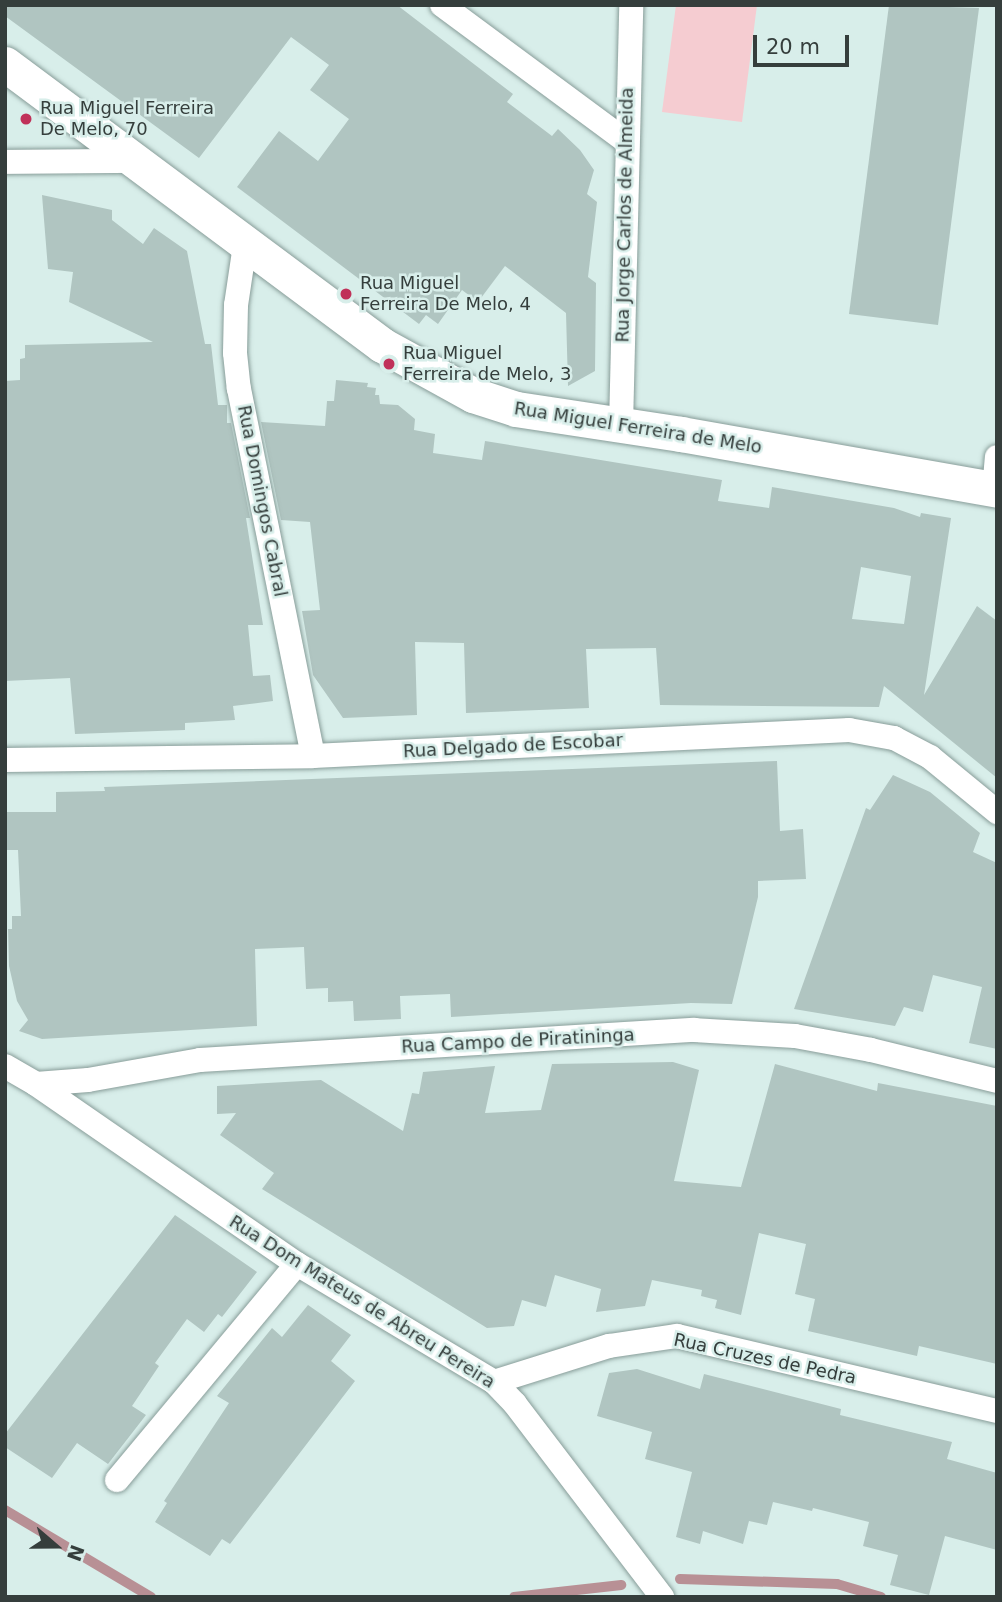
<!DOCTYPE html>
<html>
<head>
<meta charset="utf-8">
<style>
	body { margin:0 }
	#map { position:relative; width:1002px; height:1602px; overflow:hidden; background:#d8eeea; font-family:"DejaVu Sans",sans-serif }
	div>[style] { position:absolute }
	[style*='--x'] { left:calc(var(--x)*1px); top:calc(var(--y)*1px); width:calc(var(--w)*1px); rotate:calc(var(--a)*1deg) }
	.green>* { inset:0; background:#f5ccd1 }
	.stream>* { height:10px; margin:-5px; padding:0 5px; transform-origin:5px; border-radius:5px; background:#b89095 }
	.building>* { inset:0; background:#b0c5c1 }
	.roads { filter:drop-shadow(0 0 2px #889d99) drop-shadow(0 0 2px #889d99) }
	.minor>* { height:24px; margin:-12px; padding:0 12px; transform-origin:12px; border-radius:12px; background:#fff }
	.secondary>* { height:35px; margin:-17.5px; padding:0 17.5px; transform-origin:17.5px; border-radius:17.5px; background:#fff }
	.dots>* { width:19px; height:19px; translate:-50% -50%; box-sizing:border-box; border:4px solid #d8eeea; border-radius:50% }
	span { translate:-50% -50%; white-space:nowrap; text-align:center; line-height:1.15; -webkit-text-stroke:5px #d8eeea; paint-order:stroke }
	.poi-label { font-size:18px; color:#353e3c }
	.left { translate:0 -50%; text-align:left }
	.street-label { font-size:18px; color:#353e3c }
	.frame { position:absolute; inset:0; border:7px solid #353e3c; pointer-events:none }
	.north { position:absolute; left:21px; top:1511px; width:70px; height:70px; -webkit-text-stroke:5px #d8eeea; paint-order:stroke; rotate:110deg; font-size:19px; font-weight:700; line-height:28px; text-align:center; color:#353e3c }
	.north::after { content:''; display:block; margin:auto; width:24px; height:32px; background:#353e3c; clip-path:polygon(50% 0,100% 100%,50% 72%,0 100%) }
	.scale { position:absolute; left:753px; top:35px; width:96px; height:32px; box-sizing:border-box; border:4px solid #353e3c; border-top:0; padding-left:9px; font-size:21px; line-height:24px; white-space:nowrap; color:#353e3c; -webkit-text-stroke:5px #d8eeea; paint-order:stroke }
</style>
</head>
<body>
<div id="map">
	<div class="green">
		<div style="clip-path:polygon(676px 5px,757px 5px,742px 122px,662px 112px)"></div>
	</div>
	<div class="stream">
		<div style="--x:5;--y:1510;--w:170;--a:30.8"></div>
		<div style="--x:680;--y:1579;--w:157;--a:1.8"></div>
		<div style="--x:837;--y:1584;--w:46;--a:16.5"></div>
		<div style="--x:514;--y:1597;--w:108;--a:-6.4"></div>
	</div>
	<div class="building">
		<div style="clip-path:polygon(5px 5px,397px 5px,513px 94px,507px 102px,552px 136px,558px 129px,580px 150px,594px 170px,587px 194px,597px 202px,588px 277px,596px 283px,595px 371px,568px 386px,566px 313px,505px 266px,478px 302px,462px 290px,438px 324px,426px 315px,419px 324px,237px 187px,279px 131px,318px 161px,349px 119px,310px 90px,329px 65px,291px 37px,199px 158px,5px 16px)"></div>
		<div style="clip-path:polygon(889px 5px,979px 8px,938px 325px,849px 314px)"></div>
		<div style="clip-path:polygon(42px 195px,112px 210px,112px 220px,143px 244px,154px 228px,187px 251px,205px 344px,211px 344px,218px 405px,227px 405px,227px 423px,231px 423px,250px 518px,246px 518px,263px 625px,248px 625px,253px 676px,270px 675px,273px 701px,233px 706px,235px 720px,185px 723px,185px 730px,75px 734px,70px 678px,5px 681px,5px 381px,20px 380px,20px 359px,25px 358px,25px 345px,153px 342px,69px 302px,73px 272px,48px 269px)"></div>
		<div style="clip-path:polygon(evenodd,336px 380px,368px 383px,367px 387px,376px 388px,375px 395px,379px 395px,380px 404px,398px 405px,415px 419px,414px 430px,435px 434px,433px 453px,482px 460px,485px 441px,722px 480px,718px 501px,769px 508px,772px 487px,894px 508px,920px 517px,921px 513px,951px 518px,924px 695px,977px 606px,997px 621px,997px 778px,884px 686px,879px 707px,660px 705px,656px 648px,586px 649px,589px 708px,466px 713px,464px 643px,415px 642px,417px 715px,343px 718px,313px 675px,302px 611px,320px 610px,310px 522px,281px 520px,261px 422px,325px 426px,327px 401px,334px 401px,336px 380px,861px 567px,911px 576px,904px 624px,852px 619px,861px 567px)"></div>
		<div style="clip-path:polygon(777px 761px,780px 831px,803px 829px,806px 879px,758px 881px,758px 897px,732px 1004px,691px 1003px,451px 1017px,450px 994px,400px 996px,401px 1019px,354px 1021px,353px 1001px,328px 1002px,328px 988px,306px 989px,304px 947px,255px 949px,257px 1026px,42px 1039px,19px 1031px,28px 1020px,17px 1001px,9px 966px,8px 929px,12px 929px,12px 916px,21px 916px,18px 850px,6px 850px,7px 812px,56px 812px,56px 792px,105px 791px,104px 787px)"></div>
		<div style="clip-path:polygon(893px 775px,930px 792px,980px 833px,973px 852px,997px 863px,997px 1049px,969px 1043px,982px 987px,933px 975px,923px 1012px,904px 1007px,895px 1026px,794px 1009px,866px 808px,870px 810px)"></div>
		<div style="clip-path:polygon(673px 1062px,699px 1070px,674px 1181px,741px 1187px,775px 1064px,877px 1091px,878px 1083px,997px 1106px,997px 1364px,919px 1346px,917px 1356px,808px 1331px,815px 1299px,795px 1294px,806px 1244px,759px 1233px,741px 1315px,715px 1308px,717px 1300px,701px 1296px,702px 1290px,652px 1280px,645px 1306px,596px 1312px,601px 1289px,555px 1275px,546px 1307px,522px 1300px,514px 1326px,487px 1328px,262px 1189px,274px 1173px,220px 1135px,236px 1113px,217px 1114px,217px 1086px,321px 1080px,403px 1131px,412px 1093px,419px 1094px,423px 1072px,495px 1066px,485px 1113px,541px 1110px,552px 1064px)"></div>
		<div style="clip-path:polygon(175px 1215px,257px 1272px,222px 1317px,218px 1314px,204px 1332px,187px 1319px,155px 1363px,159px 1366px,132px 1406px,146px 1415px,108px 1464px,77px 1443px,52px 1478px,5px 1447px,5px 1434px)"></div>
		<div style="clip-path:polygon(308px 1305px,351px 1335px,331px 1361px,355px 1381px,230px 1544px,222px 1539px,210px 1556px,155px 1522px,167px 1503px,164px 1501px,229px 1403px,217px 1396px,272px 1328px,282px 1337px)"></div>
		<div style="clip-path:polygon(637px 1369px,700px 1389px,704px 1374px,841px 1409px,840px 1415px,952px 1442px,947px 1459px,997px 1473px,997px 1550px,945px 1536px,929px 1595px,890px 1585px,898px 1555px,863px 1546px,869px 1522px,813px 1508px,812px 1511px,773px 1502px,767px 1525px,749px 1521px,743px 1544px,703px 1531px,700px 1544px,676px 1537px,692px 1472px,645px 1459px,652px 1432px,597px 1416px,609px 1373px)"></div>
	</div>
	<div class="roads">
		<div class="minor">
			<div style="--x:442;--y:5;--w:229;--a:36.5"></div>
			<div style="--x:5;--y:162;--w:127;--a:-0.5"></div>
			<div style="--x:245;--y:245;--w:61;--a:98.5"></div>
			<div style="--x:236;--y:305;--w:48;--a:91.2"></div>
			<div style="--x:235;--y:353;--w:36;--a:84"></div>
			<div style="--x:239;--y:389;--w:374;--a:78.6"></div>
			<div style="--x:621;--y:426;--w:421;--a:-88.6"></div>
			<div style="--x:994;--y:490;--w:33;--a:-85"></div>
			<div style="--x:5;--y:760;--w:308;--a:-0.7"></div>
			<div style="--x:313;--y:756;--w:537;--a:-2.78"></div>
			<div style="--x:849;--y:730;--w:46;--a:10.1"></div>
			<div style="--x:894;--y:738;--w:41;--a:27.8"></div>
			<div style="--x:930;--y:757;--w:87;--a:39.4"></div>
			<div style="--x:5;--y:1066;--w:36;--a:30"></div>
			<div style="--x:36;--y:1084;--w:317;--a:34.6"></div>
			<div style="--x:297;--y:1264;--w:230;--a:30.9"></div>
			<div style="--x:494;--y:1382;--w:30;--a:46"></div>
			<div style="--x:515;--y:1404;--w:243;--a:52.7"></div>
			<div style="--x:36;--y:1084;--w:52;--a:-4.4"></div>
			<div style="--x:88;--y:1080;--w:114;--a:-10.1"></div>
			<div style="--x:200;--y:1060;--w:495;--a:-3.5"></div>
			<div style="--x:694;--y:1030;--w:101;--a:3.4"></div>
			<div style="--x:795;--y:1036;--w:77;--a:10.4"></div>
			<div style="--x:871;--y:1050;--w:130;--a:13.8"></div>
			<div style="--x:494;--y:1382;--w:121;--a:-17.4"></div>
			<div style="--x:609;--y:1346;--w:69;--a:-8.4"></div>
			<div style="--x:677;--y:1336;--w:329;--a:13.2"></div>
			<div style="--x:117;--y:1480;--w:281;--a:-50.2"></div>
		</div>
		<div class="secondary">
			<div style="--x:5;--y:64;--w:470;--a:36.7"></div>
			<div style="--x:382;--y:345;--w:104;--a:28.8"></div>
			<div style="--x:473;--y:395;--w:45;--a:18"></div>
			<div style="--x:516;--y:409;--w:167;--a:8.6"></div>
			<div style="--x:681;--y:434;--w:321;--a:10"></div>
		</div>
	</div>
	<div class="dots">
		<div style="left:26px;top:119px;background:#c03159"></div>
		<div style="left:346px;top:294px;background:#c03159"></div>
		<div style="left:389px;top:364px;background:#c03159"></div>
	</div>
	<div class="poi-label">
		<span class="left" style="left:40px;top:119px">Rua Miguel Ferreira<br>De Melo, 70</span>
		<span class="left" style="left:360px;top:294px">Rua Miguel<br>Ferreira De Melo, 4</span>
		<span class="left" style="left:403px;top:364px">Rua Miguel<br>Ferreira de Melo, 3</span>
	</div>
	<div class="street-label">
		<span style="left:625px;top:215px;rotate:-89deg">Rua Jorge Carlos de Almeida</span>
		<span style="left:638px;top:428px;rotate:9deg">Rua Miguel Ferreira de Melo</span>
		<span style="left:262px;top:501px;rotate:79deg">Rua Domingos Cabral</span>
		<span style="left:513px;top:746px;rotate:-3deg">Rua Delgado de Escobar</span>
		<span style="left:518px;top:1041px;rotate:-3deg">Rua Campo de Piratininga</span>
		<span style="left:362px;top:1302px;rotate:32deg">Rua Dom Mateus de Abreu Pereira</span>
		<span style="left:765px;top:1359px;rotate:12deg">Rua Cruzes de Pedra</span>
	</div>
	<div class="frame"></div>
	<div class="north">N</div>
	<div class="scale">20 m</div>
</div>
</body>
</html>
